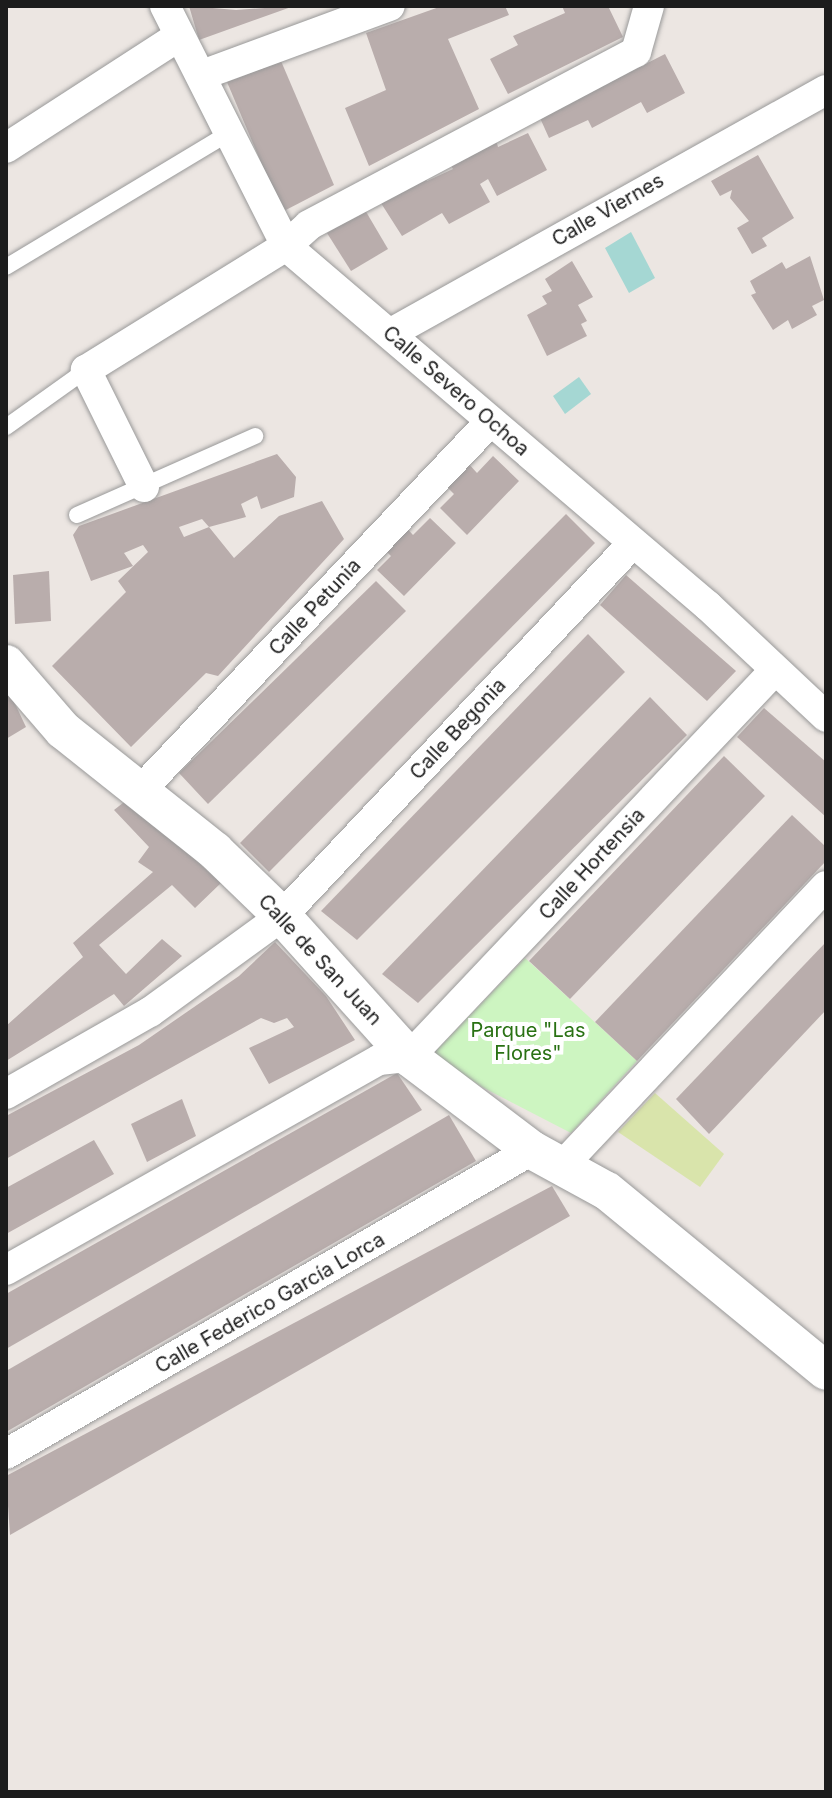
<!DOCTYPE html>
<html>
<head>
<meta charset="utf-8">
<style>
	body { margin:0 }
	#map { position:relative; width:832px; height:1798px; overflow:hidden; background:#ece6e2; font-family:Inter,sans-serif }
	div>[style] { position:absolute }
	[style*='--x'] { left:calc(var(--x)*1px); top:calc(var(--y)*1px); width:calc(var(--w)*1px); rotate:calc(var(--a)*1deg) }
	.grass>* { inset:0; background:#d9e4ab }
	.park>* { inset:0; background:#cdf5c1 }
	.water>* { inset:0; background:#a5d7d3 }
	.building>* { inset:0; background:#b9adac }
	.roads { filter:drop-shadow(0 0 2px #999) drop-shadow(0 0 2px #999) }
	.service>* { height:16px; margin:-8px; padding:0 8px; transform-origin:8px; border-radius:8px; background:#fff }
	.minor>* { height:30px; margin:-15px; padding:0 15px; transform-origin:15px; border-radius:15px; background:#fff }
	.tertiary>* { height:38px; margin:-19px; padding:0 19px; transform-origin:19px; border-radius:19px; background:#fff }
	span { translate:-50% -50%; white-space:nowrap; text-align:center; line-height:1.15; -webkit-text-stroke:8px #fff; paint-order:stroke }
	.street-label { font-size:20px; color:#1c1c1c }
	.park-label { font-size:20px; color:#297113 }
	.frame { position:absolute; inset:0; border:8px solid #1c1c1c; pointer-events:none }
</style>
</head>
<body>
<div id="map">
	<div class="grass">
		<div style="clip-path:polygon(655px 1093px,724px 1154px,700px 1187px,618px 1132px)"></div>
	</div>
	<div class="park">
		<div style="clip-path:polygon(525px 958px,637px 1061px,571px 1133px,482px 1087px,433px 1054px)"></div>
	</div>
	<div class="water">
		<div style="clip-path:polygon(631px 232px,655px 278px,629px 293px,605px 248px)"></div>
		<div style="clip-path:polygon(579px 377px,591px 394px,565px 414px,553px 396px)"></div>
	</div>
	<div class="building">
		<div style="clip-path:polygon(189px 6px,236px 10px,294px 6px,199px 40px)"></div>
		<div style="clip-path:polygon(442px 6px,505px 6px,509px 15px,448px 39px,479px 109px,369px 166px,345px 108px,386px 90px,366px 33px)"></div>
		<div style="clip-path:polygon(562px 6px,608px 6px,623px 37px,508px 94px,490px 59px,518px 45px,513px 36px,565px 13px)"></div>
		<div style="clip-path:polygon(665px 54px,685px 93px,647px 113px,641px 102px,592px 128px,588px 120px,549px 138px,540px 118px)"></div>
		<div style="clip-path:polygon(281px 61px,334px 185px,282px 212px,227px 82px)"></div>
		<div style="clip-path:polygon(528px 133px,547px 170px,497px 196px,488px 179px,480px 184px,490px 202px,449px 224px,442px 213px,402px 236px,379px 200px,424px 175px,427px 181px,453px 169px,449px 162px,496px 140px,498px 147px)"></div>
		<div style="clip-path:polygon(758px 155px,794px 218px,762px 238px,767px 246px,752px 254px,737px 228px,749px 221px,730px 198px,732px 190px,720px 196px,711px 181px)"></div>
		<div style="clip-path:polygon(365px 210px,388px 249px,351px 271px,327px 233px)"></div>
		<div style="clip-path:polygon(810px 256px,824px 300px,812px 306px,817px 315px,792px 329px,788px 320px,773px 330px,751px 295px,756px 293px,750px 281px,782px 262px,786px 269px)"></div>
		<div style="clip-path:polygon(572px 261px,593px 297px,578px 305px,587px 321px,581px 324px,587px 336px,547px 356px,527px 315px,547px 304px,542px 296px,552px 291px,545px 279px)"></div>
		<div style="clip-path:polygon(277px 454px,296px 477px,294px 497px,261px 509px,257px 496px,241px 504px,246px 517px,209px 527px,202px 519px,179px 527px,184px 537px,209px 527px,234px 558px,279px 516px,322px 501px,344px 539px,218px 676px,206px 673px,131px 747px,52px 666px,126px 592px,118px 581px,148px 552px,143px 545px,124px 553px,133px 566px,91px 581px,73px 535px,79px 526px)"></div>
		<div style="clip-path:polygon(493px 456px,519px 481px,467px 535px,440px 508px,454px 494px,445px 485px,467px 462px,477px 473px)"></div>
		<div style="clip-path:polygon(566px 514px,595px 543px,269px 872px,240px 843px)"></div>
		<div style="clip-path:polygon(430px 518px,456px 543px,404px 596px,377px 570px,391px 556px,382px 547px,403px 524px,413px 535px)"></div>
		<div style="clip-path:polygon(49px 571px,51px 621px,15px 624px,13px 575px)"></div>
		<div style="clip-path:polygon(626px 575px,736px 671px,707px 701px,600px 605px)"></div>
		<div style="clip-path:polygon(376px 581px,406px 611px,208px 804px,179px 773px)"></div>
		<div style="clip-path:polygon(588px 634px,625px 672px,357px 940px,321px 911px)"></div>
		<div style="clip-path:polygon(10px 693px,26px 727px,6px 739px,6px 695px)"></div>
		<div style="clip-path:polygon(650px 697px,687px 735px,418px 1003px,382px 974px)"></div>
		<div style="clip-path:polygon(764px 708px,826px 762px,826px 817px,737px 737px)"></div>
		<div style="clip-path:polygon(724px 756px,765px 796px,570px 999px,529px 961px)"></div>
		<div style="clip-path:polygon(128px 799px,221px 883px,195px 908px,172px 885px,99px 945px,126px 974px,162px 939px,182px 956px,124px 1006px,114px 994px,6px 1061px,6px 1026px,83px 957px,73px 943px,153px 872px,138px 862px,149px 847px,114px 810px)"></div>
		<div style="clip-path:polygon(792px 815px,826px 847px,826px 861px,637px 1061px,595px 1022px)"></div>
		<div style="clip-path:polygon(275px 942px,326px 996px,355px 1040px,269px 1084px,249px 1048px,294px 1027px,287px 1018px,274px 1023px,261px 1018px,6px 1159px,6px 1116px,139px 1045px,239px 976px)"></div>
		<div style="clip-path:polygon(826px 942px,826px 1010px,709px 1134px,676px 1099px)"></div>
		<div style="clip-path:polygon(397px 1073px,422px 1110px,6px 1349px,6px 1294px)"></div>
		<div style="clip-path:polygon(182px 1099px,196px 1136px,147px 1162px,131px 1124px)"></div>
		<div style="clip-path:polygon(449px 1115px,476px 1161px,6px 1432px,6px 1371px)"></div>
		<div style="clip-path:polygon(94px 1140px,114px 1174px,6px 1234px,6px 1188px)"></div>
		<div style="clip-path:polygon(552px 1186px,570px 1216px,10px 1535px,6px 1476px)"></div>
	</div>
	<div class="roads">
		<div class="service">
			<div style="--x:6;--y:267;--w:257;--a:-31"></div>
			<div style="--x:6;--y:427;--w:98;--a:-35.5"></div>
			<div style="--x:77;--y:515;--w:195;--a:-23.9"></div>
		</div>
		<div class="minor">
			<div style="--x:165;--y:6;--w:269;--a:63.2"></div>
			<div style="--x:286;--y:246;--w:555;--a:40.47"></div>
			<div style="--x:708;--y:606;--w:162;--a:43.2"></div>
			<div style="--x:202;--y:75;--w:200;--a:-20.2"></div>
			<div style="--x:6;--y:148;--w:206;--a:-32.9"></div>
			<div style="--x:391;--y:333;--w:498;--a:-29.2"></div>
			<div style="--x:144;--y:487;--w:131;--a:-116.4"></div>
			<div style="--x:86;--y:370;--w:235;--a:-31.8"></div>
			<div style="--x:286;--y:246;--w:31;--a:-42"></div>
			<div style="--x:309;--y:225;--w:370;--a:-27.9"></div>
			<div style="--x:636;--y:52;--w:48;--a:-74.2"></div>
			<div style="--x:140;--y:791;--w:507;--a:-46.52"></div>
			<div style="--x:6;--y:1094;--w:166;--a:-29.7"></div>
			<div style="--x:150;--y:1012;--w:163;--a:-36"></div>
			<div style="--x:282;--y:916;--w:512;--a:-46.74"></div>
			<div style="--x:563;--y:1165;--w:383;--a:-46.7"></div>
			<div style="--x:6;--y:1270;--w:428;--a:-29.4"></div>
			<div style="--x:379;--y:1060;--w:30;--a:-6"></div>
			<div style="--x:409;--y:1057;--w:531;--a:-46.6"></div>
			<div style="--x:6;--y:1454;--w:608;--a:-30.03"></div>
		</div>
		<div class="tertiary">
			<div style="--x:6;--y:664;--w:87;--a:49.2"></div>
			<div style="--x:63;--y:730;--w:194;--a:38.5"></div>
			<div style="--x:215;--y:851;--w:93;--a:44.1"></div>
			<div style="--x:282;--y:916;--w:190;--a:48"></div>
			<div style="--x:409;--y:1057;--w:154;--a:37.1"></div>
			<div style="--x:532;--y:1150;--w:85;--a:28.7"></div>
			<div style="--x:607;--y:1191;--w:283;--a:39.4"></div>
		</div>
	</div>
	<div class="street-label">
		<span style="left:608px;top:210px;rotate:-30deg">Calle Viernes</span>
		<span style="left:456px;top:391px;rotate:41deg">Calle Severo Ochoa</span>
		<span style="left:315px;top:607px;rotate:-47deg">Calle Petunia</span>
		<span style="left:458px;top:729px;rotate:-47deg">Calle Begonia</span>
		<span style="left:592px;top:864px;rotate:-47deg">Calle Hortensia</span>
		<span style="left:320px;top:960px;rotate:47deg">Calle de San Juan</span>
		<span style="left:270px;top:1303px;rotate:-30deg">Calle Federico García Lorca</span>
	</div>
	<div class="park-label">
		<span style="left:528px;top:1042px">Parque "Las<br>Flores"</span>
	</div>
	<div class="frame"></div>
</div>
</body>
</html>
